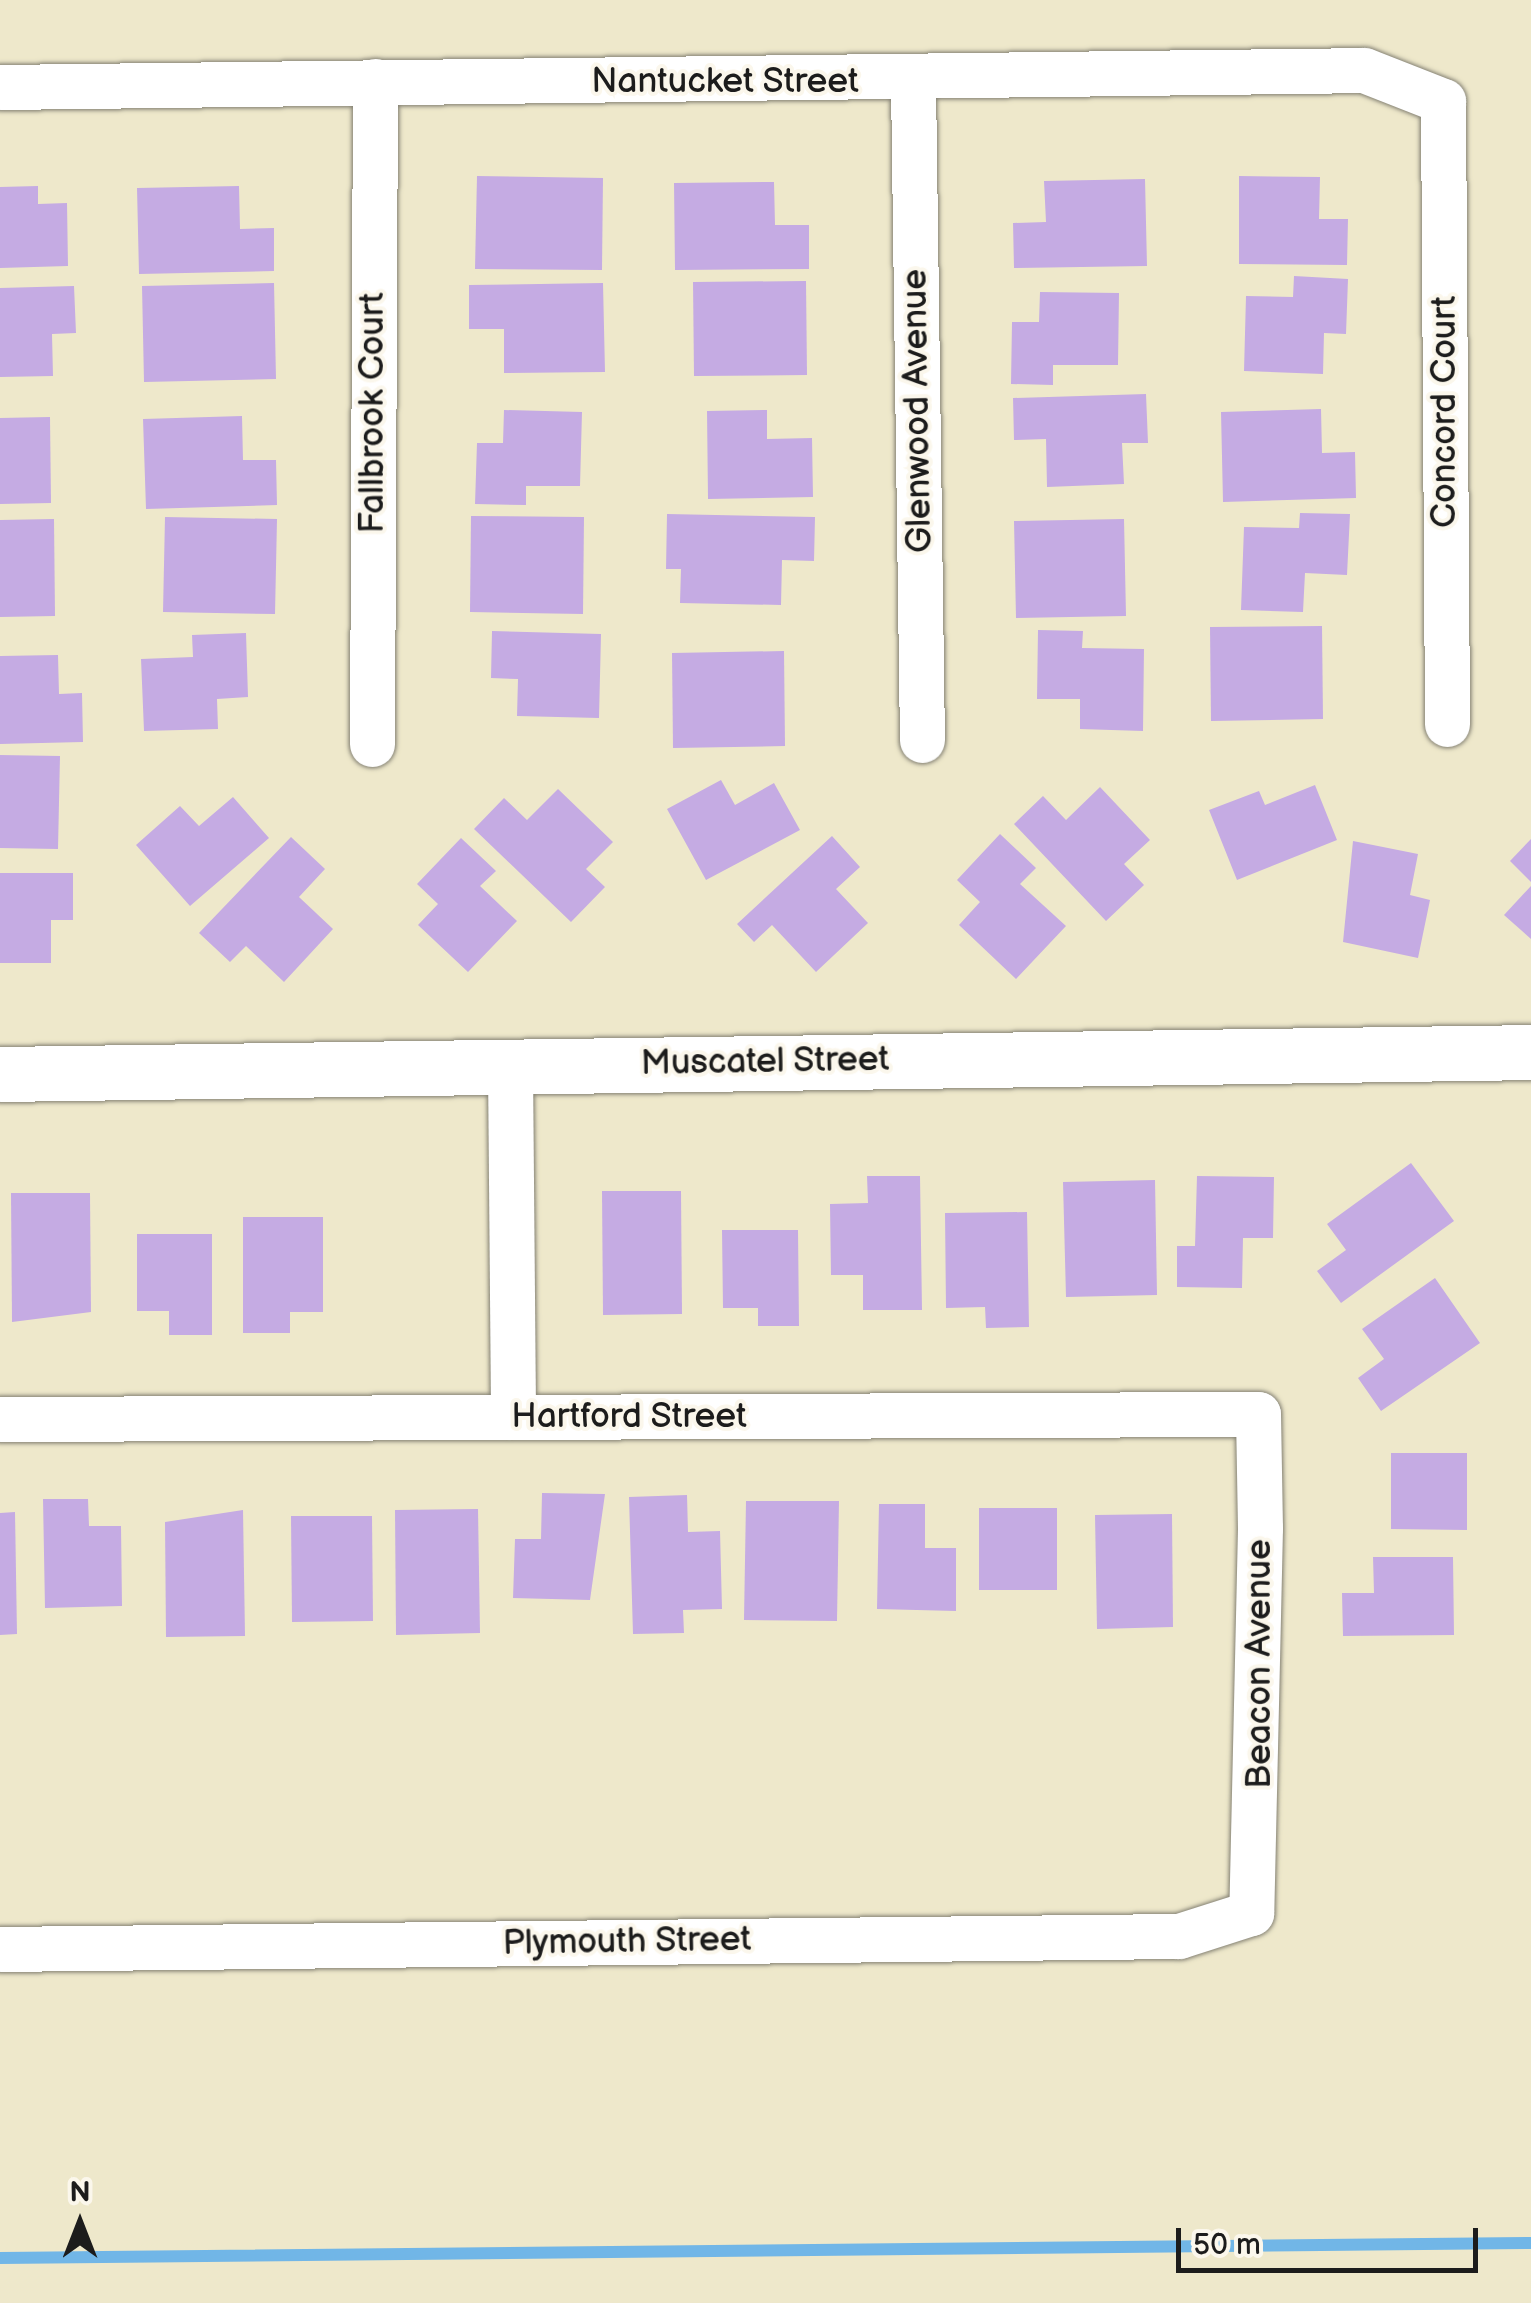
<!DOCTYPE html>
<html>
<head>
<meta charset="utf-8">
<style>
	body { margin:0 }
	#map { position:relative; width:1531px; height:2303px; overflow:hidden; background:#eee8cb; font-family:"Balsamiq Sans",sans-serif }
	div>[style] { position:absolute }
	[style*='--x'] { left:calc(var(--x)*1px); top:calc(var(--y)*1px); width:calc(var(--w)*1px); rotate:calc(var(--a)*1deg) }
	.stream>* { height:12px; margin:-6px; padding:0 6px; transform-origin:6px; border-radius:6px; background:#71b6e7 }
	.building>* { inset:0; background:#c5abe3 }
	.roads { filter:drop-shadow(0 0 2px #858274) drop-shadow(0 0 2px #858274) }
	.minor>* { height:45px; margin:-22.5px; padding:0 22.5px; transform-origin:22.5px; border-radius:22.5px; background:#fff }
	.tertiary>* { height:55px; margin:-27.5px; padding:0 27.5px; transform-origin:27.5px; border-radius:27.5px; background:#fff }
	span { translate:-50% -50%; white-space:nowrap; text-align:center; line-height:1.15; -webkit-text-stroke:8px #fbf7ec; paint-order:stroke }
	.street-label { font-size:35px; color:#1c1c1c }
	.north { position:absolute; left:30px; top:2173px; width:100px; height:100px; -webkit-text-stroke:8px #fbf7ec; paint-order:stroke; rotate:0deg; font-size:28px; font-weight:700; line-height:40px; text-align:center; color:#1c1c1c }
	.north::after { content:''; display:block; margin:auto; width:35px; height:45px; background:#1c1c1c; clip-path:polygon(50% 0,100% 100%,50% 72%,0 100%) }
	.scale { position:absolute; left:1176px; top:2228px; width:302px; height:45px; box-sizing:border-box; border:5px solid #1c1c1c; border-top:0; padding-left:12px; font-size:30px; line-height:35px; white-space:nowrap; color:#1c1c1c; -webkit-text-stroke:8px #fbf7ec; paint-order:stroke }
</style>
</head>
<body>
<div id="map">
	<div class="stream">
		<div style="--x:0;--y:2258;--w:1531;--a:-0.56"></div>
	</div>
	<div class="building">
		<div style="clip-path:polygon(477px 176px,603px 178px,602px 270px,475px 269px)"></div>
		<div style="clip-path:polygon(1239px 176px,1320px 177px,1319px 219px,1348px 219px,1347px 265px,1239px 264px)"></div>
		<div style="clip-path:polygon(1145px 179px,1147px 266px,1014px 268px,1013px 223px,1046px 222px,1044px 181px)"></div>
		<div style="clip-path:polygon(774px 182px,775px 225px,809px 225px,809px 269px,675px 270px,674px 183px)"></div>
		<div style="clip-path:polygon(38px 186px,38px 204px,67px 203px,68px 266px,0 268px,0 187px)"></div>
		<div style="clip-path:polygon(239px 186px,240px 229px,274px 228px,274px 271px,139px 274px,137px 188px)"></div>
		<div style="clip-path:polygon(1294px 276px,1348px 279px,1346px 334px,1324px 333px,1323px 374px,1244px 371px,1246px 296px,1293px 297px)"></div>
		<div style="clip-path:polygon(806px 281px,807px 375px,694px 376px,693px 282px)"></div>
		<div style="clip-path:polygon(274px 283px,276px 379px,144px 382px,142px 286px)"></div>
		<div style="clip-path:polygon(603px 283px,605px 372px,504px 373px,504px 329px,469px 329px,469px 285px)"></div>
		<div style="clip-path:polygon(74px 286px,76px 333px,52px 334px,53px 376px,0 377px,0 288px)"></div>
		<div style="clip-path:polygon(1040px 292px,1119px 293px,1118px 365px,1053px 365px,1053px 385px,1011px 384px,1012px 322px,1039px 322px)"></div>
		<div style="clip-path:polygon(1146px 394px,1148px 443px,1122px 443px,1124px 484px,1047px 487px,1046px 439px,1014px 440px,1013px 398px)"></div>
		<div style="clip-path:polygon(1321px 409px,1322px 453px,1355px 452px,1356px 498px,1223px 502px,1221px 412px)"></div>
		<div style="clip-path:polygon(504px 410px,582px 412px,580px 486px,526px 486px,526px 505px,475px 504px,477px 443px,503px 443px)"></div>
		<div style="clip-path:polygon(767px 410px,767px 439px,812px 438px,813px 497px,708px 499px,707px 411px)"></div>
		<div style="clip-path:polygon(242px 416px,243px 460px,276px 460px,277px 505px,146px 509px,143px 419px)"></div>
		<div style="clip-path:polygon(50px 417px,51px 503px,0 504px,0 418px)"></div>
		<div style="clip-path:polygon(1300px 513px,1350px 514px,1347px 575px,1305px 573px,1303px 612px,1241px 610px,1244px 527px,1299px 528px)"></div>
		<div style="clip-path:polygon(667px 514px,815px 517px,814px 561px,782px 560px,781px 605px,680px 603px,681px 569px,666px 569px)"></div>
		<div style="clip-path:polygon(471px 516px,584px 517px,583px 614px,470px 612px)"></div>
		<div style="clip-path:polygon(165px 517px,277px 519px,275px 614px,163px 612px)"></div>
		<div style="clip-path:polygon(54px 519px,55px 616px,0 617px,0 520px)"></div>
		<div style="clip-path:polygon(1124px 519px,1126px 616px,1016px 618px,1014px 521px)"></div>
		<div style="clip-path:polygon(1322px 626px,1323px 719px,1211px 721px,1210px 627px)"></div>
		<div style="clip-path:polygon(1038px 630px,1083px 631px,1082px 648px,1144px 649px,1143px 731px,1080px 729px,1080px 699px,1037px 699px)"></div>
		<div style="clip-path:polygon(492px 631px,601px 634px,599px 718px,517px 716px,518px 679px,491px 678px)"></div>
		<div style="clip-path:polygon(246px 633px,248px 697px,217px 699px,218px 729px,144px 731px,141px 659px,193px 657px,192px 635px)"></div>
		<div style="clip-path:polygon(784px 651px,785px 746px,673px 748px,672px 653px)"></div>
		<div style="clip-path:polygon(58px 655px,59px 694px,82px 693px,83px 742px,0 744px,0 656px)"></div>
		<div style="clip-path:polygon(0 755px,60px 756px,58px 849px,0 848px)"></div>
		<div style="clip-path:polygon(721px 780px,735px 805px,774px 783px,800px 830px,706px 880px,667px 809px)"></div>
		<div style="clip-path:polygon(1315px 785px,1337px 840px,1237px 880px,1209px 810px,1259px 791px,1265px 805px)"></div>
		<div style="clip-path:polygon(1100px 787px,1150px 840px,1124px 864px,1144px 885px,1106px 921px,1014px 824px,1043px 796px,1066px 820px)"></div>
		<div style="clip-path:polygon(558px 789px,613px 842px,586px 869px,605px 887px,571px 922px,474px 829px,504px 798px,527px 820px)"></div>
		<div style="clip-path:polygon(233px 797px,269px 838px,190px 906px,136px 845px,180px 806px,199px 826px)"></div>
		<div style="clip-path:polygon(1000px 834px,1036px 868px,1020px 884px,1066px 926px,1016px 979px,959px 925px,980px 902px,957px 880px)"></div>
		<div style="clip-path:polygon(832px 836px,860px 867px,836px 889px,868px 923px,816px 972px,772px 925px,754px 942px,737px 924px)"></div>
		<div style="clip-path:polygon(291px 837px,325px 869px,299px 897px,333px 929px,284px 982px,246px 946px,230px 962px,199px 933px)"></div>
		<div style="clip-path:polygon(461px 838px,496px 871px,480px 886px,517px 921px,468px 972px,418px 925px,438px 904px,417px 884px)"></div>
		<div style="clip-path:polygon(1531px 839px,1531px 882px,1510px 861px)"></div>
		<div style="clip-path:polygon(1353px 841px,1418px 854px,1410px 895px,1430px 900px,1418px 958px,1343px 942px)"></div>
		<div style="clip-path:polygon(0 873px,73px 873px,73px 920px,51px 920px,51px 963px,0 963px)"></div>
		<div style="clip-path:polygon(1531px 886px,1531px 939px,1504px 915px)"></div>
		<div style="clip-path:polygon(1411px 1163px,1454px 1221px,1341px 1303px,1317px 1271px,1346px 1250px,1327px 1224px)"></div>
		<div style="clip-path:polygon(867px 1176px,920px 1176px,922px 1310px,863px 1310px,863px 1275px,831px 1275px,830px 1204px,868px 1203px)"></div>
		<div style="clip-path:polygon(1197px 1176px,1274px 1177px,1273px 1238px,1243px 1238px,1242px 1288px,1177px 1287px,1177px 1246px,1195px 1246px)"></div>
		<div style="clip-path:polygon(1155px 1180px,1157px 1295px,1066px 1297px,1063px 1182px)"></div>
		<div style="clip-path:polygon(602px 1191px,681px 1191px,682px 1314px,603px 1315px)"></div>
		<div style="clip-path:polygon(11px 1193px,90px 1193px,91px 1312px,12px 1322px)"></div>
		<div style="clip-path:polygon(1027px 1212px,1029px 1327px,986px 1328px,985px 1307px,946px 1308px,945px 1213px)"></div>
		<div style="clip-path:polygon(243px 1217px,323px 1217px,323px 1312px,290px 1312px,290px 1333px,243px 1333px)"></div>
		<div style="clip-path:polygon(722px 1230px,798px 1230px,799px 1326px,758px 1326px,758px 1308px,723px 1308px)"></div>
		<div style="clip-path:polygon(137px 1234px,212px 1234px,212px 1335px,169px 1335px,169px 1311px,137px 1311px)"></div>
		<div style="clip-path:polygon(1435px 1278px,1480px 1343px,1381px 1411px,1358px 1378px,1384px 1359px,1362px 1329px)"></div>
		<div style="clip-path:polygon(1391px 1453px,1467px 1453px,1467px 1530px,1391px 1529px)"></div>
		<div style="clip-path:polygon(542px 1493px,605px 1494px,590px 1600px,513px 1598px,515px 1539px,541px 1539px)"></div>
		<div style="clip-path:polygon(687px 1495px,688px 1532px,720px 1531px,722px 1609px,683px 1610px,684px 1633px,633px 1634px,629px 1497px)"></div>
		<div style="clip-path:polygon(43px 1499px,88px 1499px,89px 1526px,121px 1526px,122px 1606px,45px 1608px)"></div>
		<div style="clip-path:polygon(746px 1501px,839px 1501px,837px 1621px,744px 1620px)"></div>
		<div style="clip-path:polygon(879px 1504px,925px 1504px,925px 1548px,956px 1548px,956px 1611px,877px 1609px)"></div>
		<div style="clip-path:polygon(979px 1508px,1057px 1508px,1057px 1590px,979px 1590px)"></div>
		<div style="clip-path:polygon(478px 1509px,480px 1633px,396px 1635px,395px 1510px)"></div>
		<div style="clip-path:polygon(243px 1510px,245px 1636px,166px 1637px,165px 1522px)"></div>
		<div style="clip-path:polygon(15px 1512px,17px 1634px,0 1635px,0 1513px)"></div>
		<div style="clip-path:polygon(1172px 1514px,1173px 1627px,1097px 1629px,1095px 1515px)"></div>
		<div style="clip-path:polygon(291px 1516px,372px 1516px,373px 1621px,292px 1622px)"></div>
		<div style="clip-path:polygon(1373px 1557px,1453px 1557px,1454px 1635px,1343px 1636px,1342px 1593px,1374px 1593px)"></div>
	</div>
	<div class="roads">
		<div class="minor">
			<div style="--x:913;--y:82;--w:658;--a:89.22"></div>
			<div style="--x:0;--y:87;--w:1364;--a:-0.71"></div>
			<div style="--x:1364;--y:70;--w:85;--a:21.4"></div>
			<div style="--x:1443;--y:101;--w:623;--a:89.63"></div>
			<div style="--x:372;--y:744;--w:663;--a:-89.74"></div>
			<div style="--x:510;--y:1066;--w:351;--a:89.5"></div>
			<div style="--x:0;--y:1419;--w:1258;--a:-0.23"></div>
			<div style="--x:1258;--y:1414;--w:114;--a:89"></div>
			<div style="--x:1260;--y:1528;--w:385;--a:91.3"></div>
			<div style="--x:1251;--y:1913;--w:76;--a:162.3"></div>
			<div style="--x:1179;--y:1936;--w:1179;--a:179.37"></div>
		</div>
		<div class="tertiary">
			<div style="--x:0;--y:1074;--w:1531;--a:-0.82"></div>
		</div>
	</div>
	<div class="street-label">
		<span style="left:725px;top:82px">Nantucket Street</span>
		<span style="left:918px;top:411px;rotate:-91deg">Glenwood Avenue</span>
		<span style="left:1445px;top:412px;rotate:-90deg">Concord Court</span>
		<span style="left:373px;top:413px;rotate:-90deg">Fallbrook Court</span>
		<span style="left:765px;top:1062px;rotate:-1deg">Muscatel Street</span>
		<span style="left:629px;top:1417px">Hartford Street</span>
		<span style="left:1260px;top:1664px;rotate:-90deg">Beacon Avenue</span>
		<span style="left:627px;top:1942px;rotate:-1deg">Plymouth Street</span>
	</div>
	<div class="north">N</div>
	<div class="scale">50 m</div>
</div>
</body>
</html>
